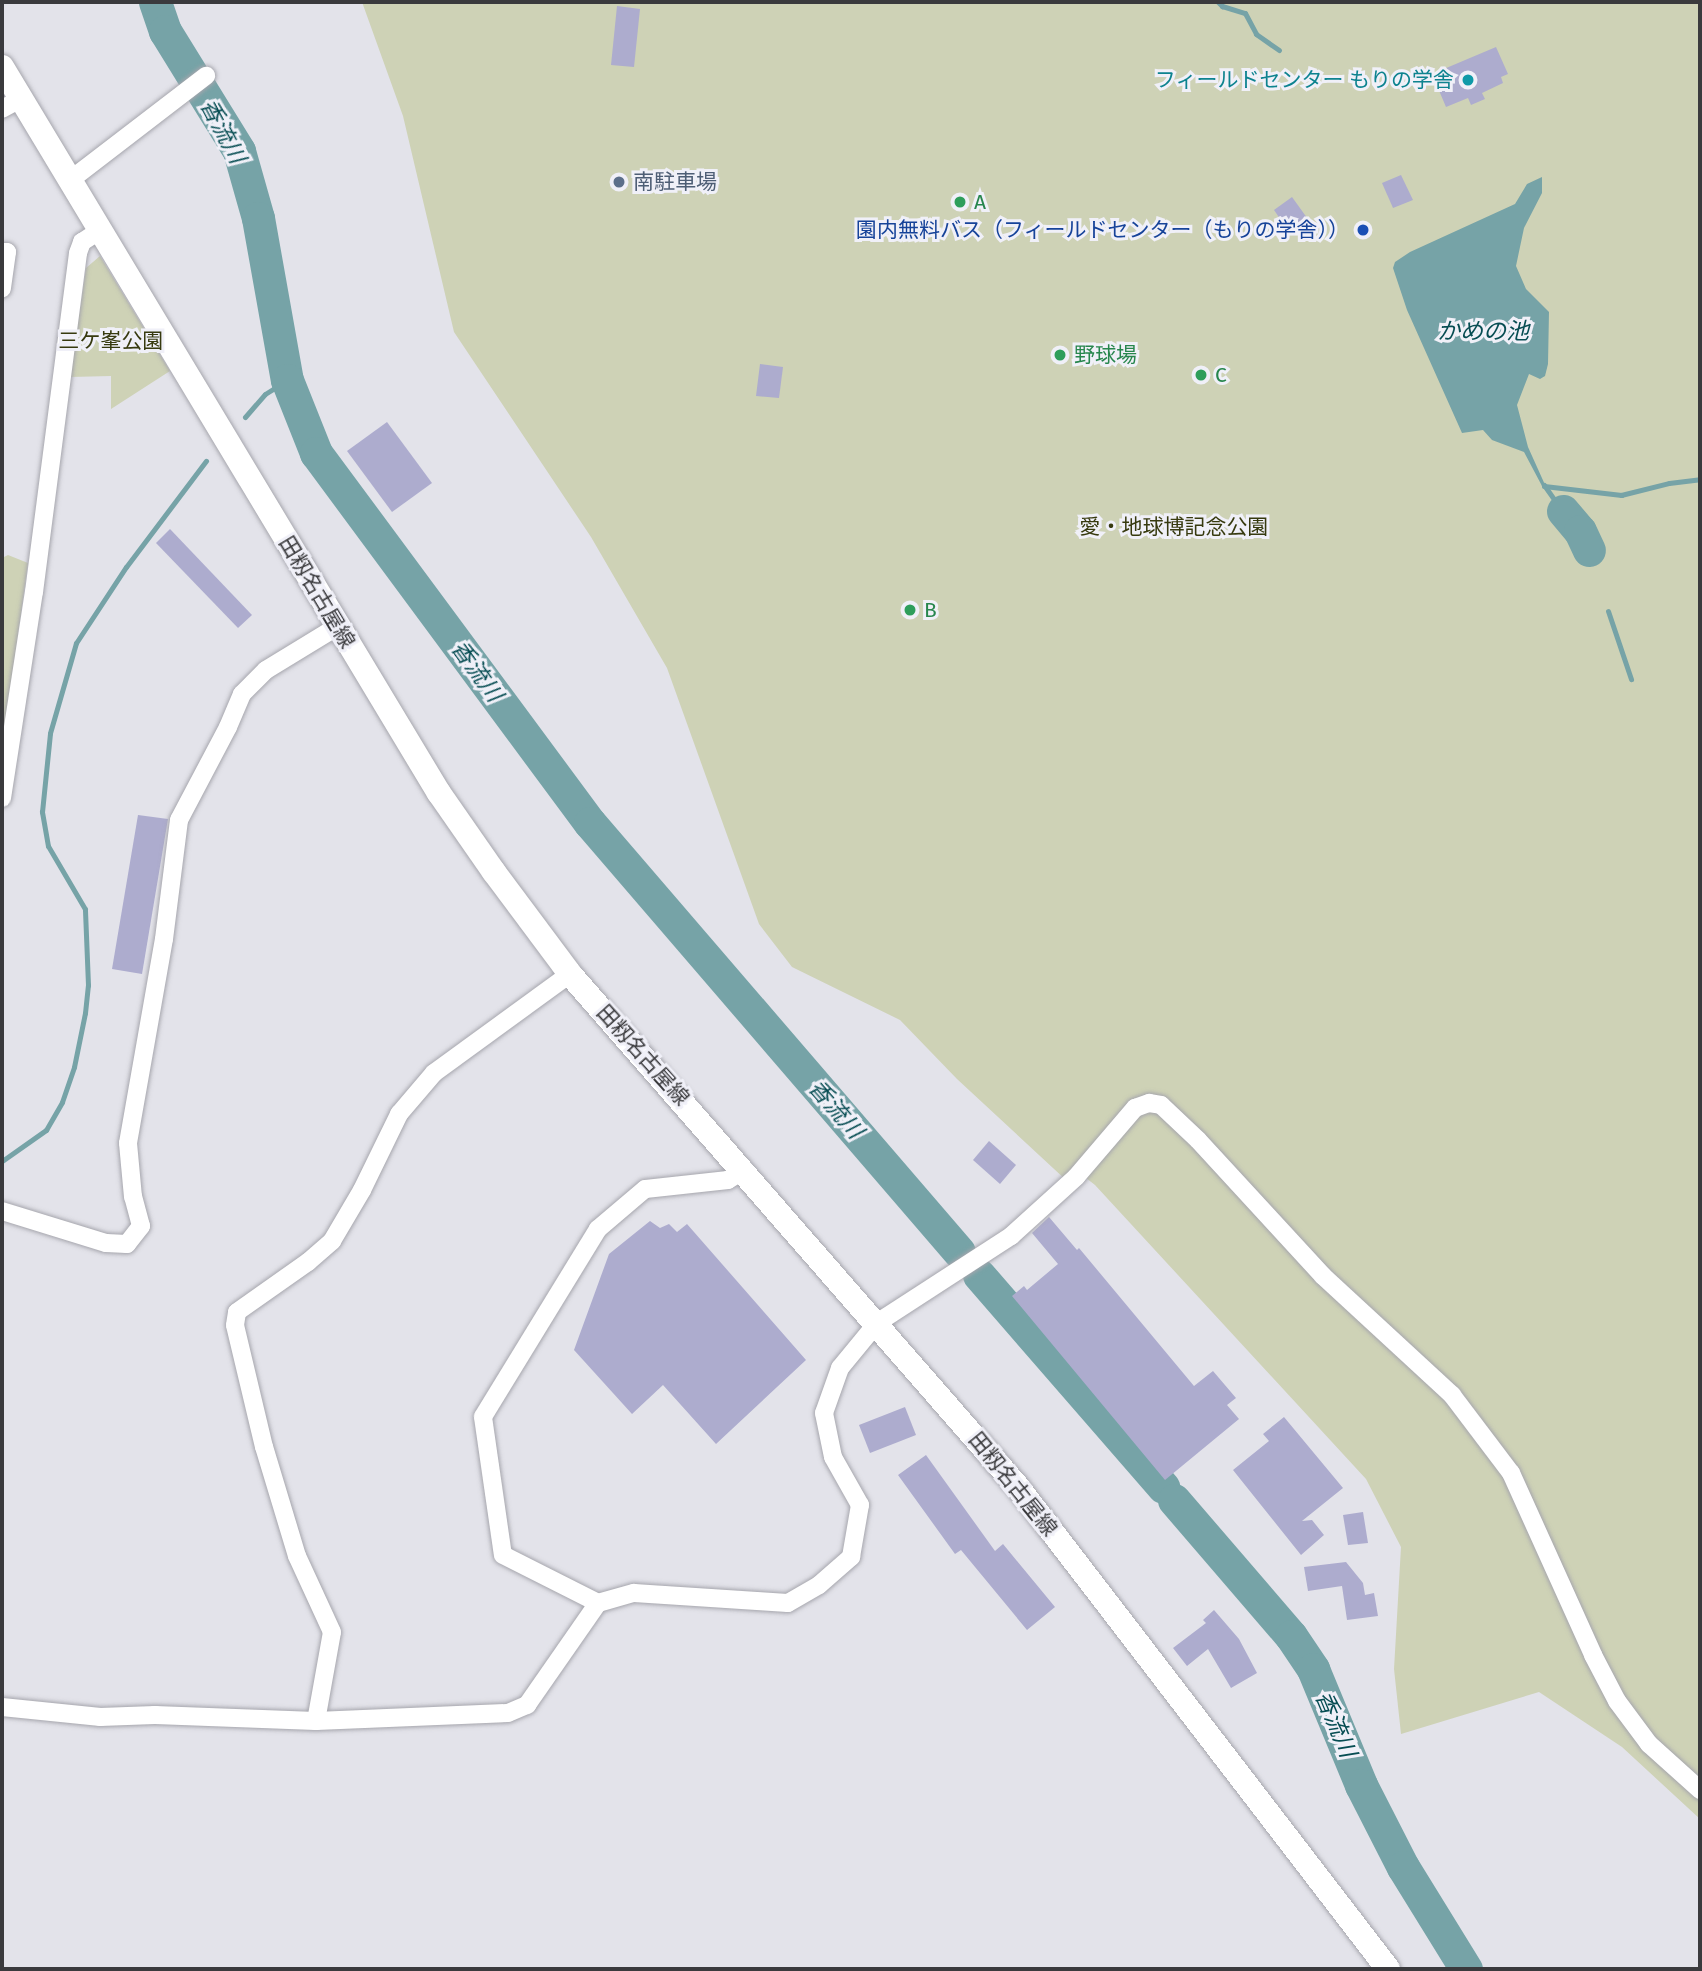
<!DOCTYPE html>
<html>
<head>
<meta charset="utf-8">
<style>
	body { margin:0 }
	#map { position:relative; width:1702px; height:1971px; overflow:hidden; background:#e3e3ea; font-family:"Fira Sans","Noto Sans JP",sans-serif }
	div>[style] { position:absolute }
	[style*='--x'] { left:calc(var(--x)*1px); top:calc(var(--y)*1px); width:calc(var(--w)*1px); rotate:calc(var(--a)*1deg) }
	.green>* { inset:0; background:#ced2b6 }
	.water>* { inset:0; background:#76a3a7 }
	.stream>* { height:5px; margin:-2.5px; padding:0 2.5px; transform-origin:2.5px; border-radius:2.5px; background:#76a3a7 }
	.river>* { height:33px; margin:-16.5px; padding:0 16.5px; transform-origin:16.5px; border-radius:16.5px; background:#76a3a7 }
	.building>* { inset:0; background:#adacce }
	.roads { filter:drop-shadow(0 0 2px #a6a6ad) drop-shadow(0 0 2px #a6a6ad) }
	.minor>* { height:18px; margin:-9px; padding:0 9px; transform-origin:9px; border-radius:9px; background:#fff }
	.secondary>* { height:24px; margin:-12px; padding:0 12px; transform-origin:12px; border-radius:12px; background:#fff }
	.dots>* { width:19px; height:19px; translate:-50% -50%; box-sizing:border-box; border:4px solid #f0f0f8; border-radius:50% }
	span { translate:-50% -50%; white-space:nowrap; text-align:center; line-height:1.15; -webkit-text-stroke:6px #f0f0f8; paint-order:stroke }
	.culture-label { font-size:21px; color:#0d838f }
	.right { translate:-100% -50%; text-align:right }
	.service-label { font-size:21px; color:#4e5e75 }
	.left { translate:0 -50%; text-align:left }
	.leisure-label { font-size:21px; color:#27864d }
	.transit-label { font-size:21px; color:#164399 }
	.park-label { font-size:21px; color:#373a0f }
	.street-label { font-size:21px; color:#3a3a3d }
	.water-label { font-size:23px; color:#074d53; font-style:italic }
	.frame { position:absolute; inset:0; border:4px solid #3a3a3d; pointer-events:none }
</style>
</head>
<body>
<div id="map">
	<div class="green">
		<div style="clip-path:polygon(362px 2px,1700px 2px,1700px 1819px,1622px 1747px,1539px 1692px,1401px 1734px,1394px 1669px,1401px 1547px,1366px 1479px,1095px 1185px,1077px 1171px,1067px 1181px,957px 1079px,900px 1020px,792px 967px,759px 924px,667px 668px,591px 537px,454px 332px,403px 116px)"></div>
		<div style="clip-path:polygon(100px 256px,170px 371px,111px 409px,111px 376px,70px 377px,86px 268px)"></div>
		<div style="clip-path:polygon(8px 555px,28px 563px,2px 751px,2px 558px)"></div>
	</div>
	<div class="water">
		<div style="clip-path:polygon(1542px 177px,1542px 193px,1524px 228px,1516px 266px,1526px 289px,1549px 312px,1548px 364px,1545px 376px,1540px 379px,1529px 374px,1517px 405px,1528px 447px,1546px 487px,1542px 486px,1524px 452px,1492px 440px,1483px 430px,1462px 433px,1407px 310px,1393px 268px,1395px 262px,1410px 252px,1515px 204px,1527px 184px)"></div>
	</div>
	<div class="stream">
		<div style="--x:1218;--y:2;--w:6;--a:45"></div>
		<div style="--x:1222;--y:6;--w:24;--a:17"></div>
		<div style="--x:1245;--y:13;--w:24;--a:62"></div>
		<div style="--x:1256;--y:34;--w:28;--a:35"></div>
		<div style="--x:245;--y:417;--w:30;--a:-49"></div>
		<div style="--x:265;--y:394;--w:26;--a:-32"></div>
		<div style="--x:1544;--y:485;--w:24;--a:55"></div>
		<div style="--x:1544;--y:486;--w:78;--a:6.7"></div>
		<div style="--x:1621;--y:495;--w:49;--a:-14"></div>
		<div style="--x:1669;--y:483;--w:31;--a:-7"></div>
		<div style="--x:1608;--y:611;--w:72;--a:71.3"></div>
		<div style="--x:2;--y:1161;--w:54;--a:-35.2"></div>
		<div style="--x:46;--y:1130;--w:32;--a:-60"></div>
		<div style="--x:62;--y:1102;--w:37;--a:-71"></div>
		<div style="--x:74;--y:1067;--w:55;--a:-78.5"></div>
		<div style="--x:85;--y:1013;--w:28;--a:-84"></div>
		<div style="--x:88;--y:985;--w:76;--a:-92.3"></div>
		<div style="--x:85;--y:909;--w:73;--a:-120.4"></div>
		<div style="--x:48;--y:846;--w:35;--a:-100"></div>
		<div style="--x:42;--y:812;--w:79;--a:-84.2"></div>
		<div style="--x:50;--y:733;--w:94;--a:-73.9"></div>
		<div style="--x:76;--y:643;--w:91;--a:-56.7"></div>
		<div style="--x:126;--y:567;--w:133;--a:-53"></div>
	</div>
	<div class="river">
		<div style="--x:155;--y:2;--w:31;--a:71"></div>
		<div style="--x:165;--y:31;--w:141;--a:58.3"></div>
		<div style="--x:239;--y:151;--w:70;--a:74.2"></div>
		<div style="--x:258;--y:218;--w:165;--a:79.9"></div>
		<div style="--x:287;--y:380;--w:79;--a:68.3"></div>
		<div style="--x:316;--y:453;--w:460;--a:53.5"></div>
		<div style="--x:590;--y:823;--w:566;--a:49.3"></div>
		<div style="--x:1563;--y:511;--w:26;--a:50"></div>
		<div style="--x:1580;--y:531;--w:21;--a:65"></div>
		<div style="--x:979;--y:1275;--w:281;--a:49"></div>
		<div style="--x:1174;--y:1500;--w:179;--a:49.3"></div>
		<div style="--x:1291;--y:1636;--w:40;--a:56"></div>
		<div style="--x:1313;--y:1669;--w:126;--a:67.5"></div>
		<div style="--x:1361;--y:1785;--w:92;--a:62.9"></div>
		<div style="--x:1403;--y:1867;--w:120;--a:58.3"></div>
	</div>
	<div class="building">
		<div style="clip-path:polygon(617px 6px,640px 9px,634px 67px,611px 65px)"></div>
		<div style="clip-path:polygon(1496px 47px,1508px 74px,1501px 77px,1503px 83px,1482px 93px,1485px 99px,1471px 105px,1468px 98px,1446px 107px,1432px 74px)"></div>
		<div style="clip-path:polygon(1401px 175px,1413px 200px,1393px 208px,1382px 183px)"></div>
		<div style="clip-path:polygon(1292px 197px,1310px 222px,1291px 235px,1274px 210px)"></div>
		<div style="clip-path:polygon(760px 364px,783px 367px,779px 398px,756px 396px)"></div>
		<div style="clip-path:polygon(387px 422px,432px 483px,392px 512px,347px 451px)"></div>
		<div style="clip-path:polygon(170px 529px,252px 615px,238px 628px,156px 543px)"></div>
		<div style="clip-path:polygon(138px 815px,168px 819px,142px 974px,112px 969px)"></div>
		<div style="clip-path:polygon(989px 1141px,1016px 1165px,1000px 1184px,973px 1160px)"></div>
		<div style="clip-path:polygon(1049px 1217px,1077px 1250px,1079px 1248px,1194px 1386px,1213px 1371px,1236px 1398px,1227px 1405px,1239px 1419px,1165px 1480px,1012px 1296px,1024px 1286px,1027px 1290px,1058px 1264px,1032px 1233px)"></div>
		<div style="clip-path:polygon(650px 1221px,660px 1228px,669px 1224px,677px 1232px,687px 1224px,806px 1360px,716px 1444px,663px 1385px,632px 1414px,574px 1350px,609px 1254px)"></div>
		<div style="clip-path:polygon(905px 1407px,916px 1435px,870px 1453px,859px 1425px)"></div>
		<div style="clip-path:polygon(1284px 1417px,1343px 1488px,1302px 1521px,1312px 1520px,1324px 1535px,1301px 1555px,1233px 1470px,1269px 1441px,1263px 1434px)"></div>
		<div style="clip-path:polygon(926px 1455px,995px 1551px,1003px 1544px,1055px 1607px,1027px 1630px,961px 1550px,955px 1554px,898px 1475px)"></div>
		<div style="clip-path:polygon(1363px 1512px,1368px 1543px,1348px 1545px,1343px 1515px)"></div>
		<div style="clip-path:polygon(1346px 1562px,1363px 1583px,1365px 1595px,1374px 1593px,1378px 1616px,1347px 1620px,1342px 1586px,1308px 1591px,1304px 1567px)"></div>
		<div style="clip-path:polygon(1214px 1610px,1239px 1639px,1257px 1673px,1231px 1688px,1208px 1649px,1187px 1666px,1173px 1648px,1206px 1623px,1203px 1620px)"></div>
	</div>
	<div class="roads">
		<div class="minor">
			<div style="--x:2;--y:109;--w:21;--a:-29"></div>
			<div style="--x:69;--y:181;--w:173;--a:-37.5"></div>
			<div style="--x:2;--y:252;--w:5;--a:0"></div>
			<div style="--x:7;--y:252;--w:37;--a:98"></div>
			<div style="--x:2;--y:798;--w:208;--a:-81.2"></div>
			<div style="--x:34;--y:592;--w:342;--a:-82.6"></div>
			<div style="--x:78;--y:253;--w:12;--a:-70"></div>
			<div style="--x:82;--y:242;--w:20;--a:-33"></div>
			<div style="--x:745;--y:1170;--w:20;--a:150"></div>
			<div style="--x:728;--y:1180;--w:83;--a:173.8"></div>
			<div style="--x:645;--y:1189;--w:62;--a:139.6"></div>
			<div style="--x:598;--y:1229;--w:220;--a:121.5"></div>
			<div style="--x:483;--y:1417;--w:139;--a:81.8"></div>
			<div style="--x:503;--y:1555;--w:106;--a:26.8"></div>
			<div style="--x:598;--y:1603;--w:37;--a:-16"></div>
			<div style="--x:634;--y:1593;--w:154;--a:3.7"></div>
			<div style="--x:788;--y:1603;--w:36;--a:-30"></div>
			<div style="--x:819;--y:1585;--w:43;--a:-41.2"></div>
			<div style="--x:851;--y:1557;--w:53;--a:-80.2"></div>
			<div style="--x:860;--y:1505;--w:55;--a:-119.4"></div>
			<div style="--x:833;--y:1457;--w:45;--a:-101.6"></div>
			<div style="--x:824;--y:1413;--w:48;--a:-70.4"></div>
			<div style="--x:840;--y:1368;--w:58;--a:-50.6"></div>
			<div style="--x:877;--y:1323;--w:160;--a:-33"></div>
			<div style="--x:1011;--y:1236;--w:88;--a:-42.2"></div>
			<div style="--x:1076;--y:1177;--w:91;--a:-49.5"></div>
			<div style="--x:1135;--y:1108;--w:15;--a:-20"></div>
			<div style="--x:1149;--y:1103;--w:12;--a:9"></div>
			<div style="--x:1161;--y:1105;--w:51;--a:43.4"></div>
			<div style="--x:1198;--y:1140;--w:185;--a:47.4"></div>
			<div style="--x:1323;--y:1276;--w:176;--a:42.7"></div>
			<div style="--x:1452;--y:1395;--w:98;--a:52.9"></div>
			<div style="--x:1511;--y:1473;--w:200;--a:65.7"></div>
			<div style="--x:1593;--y:1655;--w:52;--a:62.4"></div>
			<div style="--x:1617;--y:1701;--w:54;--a:53.3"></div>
			<div style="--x:1649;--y:1744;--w:69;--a:42"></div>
			<div style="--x:2;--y:1211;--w:109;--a:17.1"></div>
			<div style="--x:106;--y:1243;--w:21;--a:3"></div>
			<div style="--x:127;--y:1244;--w:23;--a:-52"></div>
			<div style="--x:141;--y:1226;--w:30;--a:-105"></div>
			<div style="--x:133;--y:1197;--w:54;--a:-95.3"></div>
			<div style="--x:128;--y:1143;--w:207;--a:-80"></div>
			<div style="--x:164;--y:939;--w:120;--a:-82.8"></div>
			<div style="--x:179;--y:820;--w:105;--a:-62.2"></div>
			<div style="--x:228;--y:727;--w:36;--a:-67"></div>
			<div style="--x:242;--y:694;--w:34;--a:-45"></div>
			<div style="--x:266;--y:670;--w:84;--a:-31.4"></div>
			<div style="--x:2;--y:1707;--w:99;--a:5.8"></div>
			<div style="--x:100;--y:1717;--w:55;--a:-2.1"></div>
			<div style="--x:155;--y:1715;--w:161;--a:2.1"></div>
			<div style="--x:316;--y:1721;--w:192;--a:-2.4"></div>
			<div style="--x:508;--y:1713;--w:21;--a:-23"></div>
			<div style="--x:527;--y:1705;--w:124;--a:-55.2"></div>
			<div style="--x:316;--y:1721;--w:90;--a:-79.8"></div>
			<div style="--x:332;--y:1632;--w:84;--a:-114.7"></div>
			<div style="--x:297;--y:1556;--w:114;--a:-106.8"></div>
			<div style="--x:264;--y:1447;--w:125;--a:-103.4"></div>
			<div style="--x:235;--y:1325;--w:13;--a:-81"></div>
			<div style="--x:237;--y:1312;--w:87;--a:-35.2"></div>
			<div style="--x:308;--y:1262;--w:32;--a:-41"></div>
			<div style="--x:332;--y:1241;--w:59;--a:-59.5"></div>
			<div style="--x:362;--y:1190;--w:85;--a:-64"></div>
			<div style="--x:399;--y:1114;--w:54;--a:-49.5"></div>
			<div style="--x:434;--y:1073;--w:168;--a:-36.1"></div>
		</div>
		<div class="secondary">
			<div style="--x:2;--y:67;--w:847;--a:58.96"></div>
			<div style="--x:439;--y:793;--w:96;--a:55.2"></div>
			<div style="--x:494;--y:872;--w:127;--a:53.3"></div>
			<div style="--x:570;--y:974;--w:680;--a:48.88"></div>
			<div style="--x:1017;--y:1486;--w:609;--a:52.47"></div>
		</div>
	</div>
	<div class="dots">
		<div style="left:1468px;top:80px;background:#0f9aa8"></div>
		<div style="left:619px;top:182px;background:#5c6f8a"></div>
		<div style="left:960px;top:202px;background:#2e9e5b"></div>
		<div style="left:1363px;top:230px;background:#1a4fb4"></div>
		<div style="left:1060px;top:355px;background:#2e9e5b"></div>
		<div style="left:1201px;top:375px;background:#2e9e5b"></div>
		<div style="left:910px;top:610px;background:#2e9e5b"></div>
	</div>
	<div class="culture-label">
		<span class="right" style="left:1454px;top:80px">フィールドセンター もりの学舎</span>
	</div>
	<div class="service-label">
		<span class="left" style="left:633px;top:182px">南駐車場</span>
	</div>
	<div class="leisure-label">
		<span class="left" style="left:974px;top:202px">A</span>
		<span class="left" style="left:1074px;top:355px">野球場</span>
		<span class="left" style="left:1215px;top:375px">C</span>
		<span class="left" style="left:924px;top:610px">B</span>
	</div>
	<div class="transit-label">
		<span class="right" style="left:1349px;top:230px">園内無料バス（フィールドセンター（もりの学舎））</span>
	</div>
	<div class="park-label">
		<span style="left:111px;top:341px">三ケ峯公園</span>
		<span style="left:1174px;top:527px">愛・地球博記念公園</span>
	</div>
	<div class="street-label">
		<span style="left:317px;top:592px;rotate:59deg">田籾名古屋線</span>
		<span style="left:643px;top:1055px;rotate:48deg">田籾名古屋線</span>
		<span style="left:1013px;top:1484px;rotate:51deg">田籾名古屋線</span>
	</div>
	<div class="water-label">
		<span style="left:223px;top:131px;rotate:62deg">香流川</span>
		<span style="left:1483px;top:331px">かめの池</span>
		<span style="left:477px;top:671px;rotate:54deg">香流川</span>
		<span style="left:836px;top:1109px;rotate:49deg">香流川</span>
		<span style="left:1336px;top:1724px;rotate:67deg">香流川</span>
	</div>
	<div class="frame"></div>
</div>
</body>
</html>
